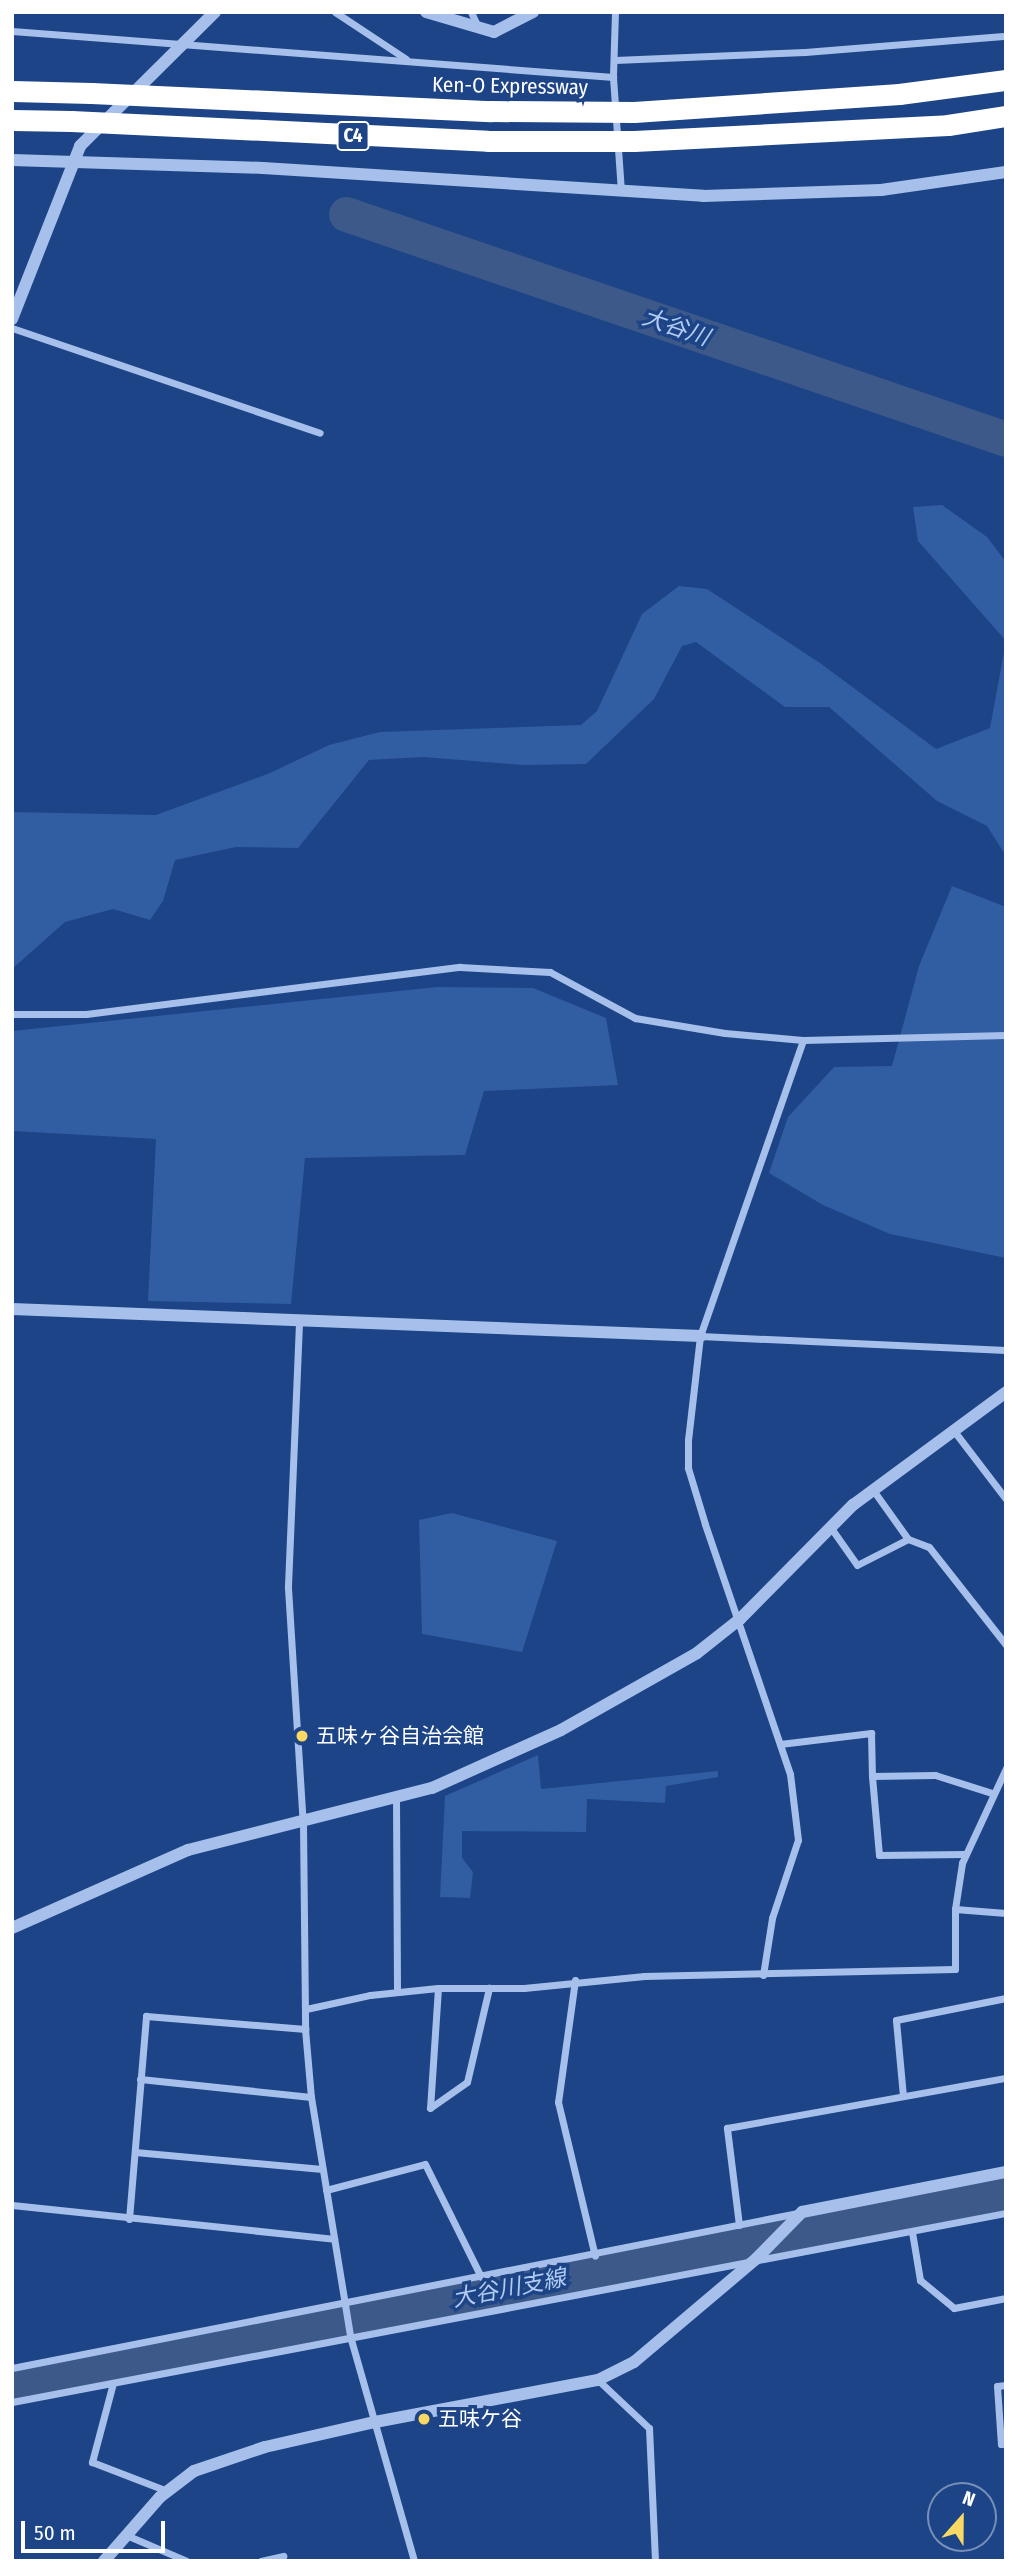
<!DOCTYPE html>
<html>
<head>
<meta charset="utf-8">
<style>
	body { margin:0 }
	#map { position:relative; width:1018px; height:2573px; overflow:hidden; background:#1d4486; font-family:"Fira Sans Condensed","Noto Sans JP",sans-serif }
	div>[style] { position:absolute }
	[style*='--x'] { left:calc(var(--x)*1px); top:calc(var(--y)*1px); width:calc(var(--w)*1px); rotate:calc(var(--a)*1deg) }
	.green>* { inset:0; background:#315da3 }
	.river>* { height:35px; margin:-17.5px; padding:0 17.5px; transform-origin:17.5px; border-radius:17.5px; background:#3d598a }
	.minor>* { height:7px; margin:-3.5px; padding:0 3.5px; transform-origin:3.5px; border-radius:3.5px; background:#a6c0eb }
	.tertiary>* { height:12px; margin:-6px; padding:0 6px; transform-origin:6px; border-radius:6px; background:#a6c0eb }
	.motorway>* { height:21px; margin:-10.5px; padding:0 10.5px; transform-origin:10.5px; border-radius:10.5px; background:#fff }
	.motorway-bridge>* { height:21px; margin:-10.5px; padding:0 10.5px; transform-origin:10.5px; border-radius:10.5px; background:#fff }
	.dots>* { width:19px; height:19px; translate:-50% -50%; box-sizing:border-box; border:4px solid #1d4486; border-radius:50% }
	span { translate:-50% -50%; white-space:nowrap; text-align:center; line-height:1.15; -webkit-text-stroke:7px #1d4486; paint-order:stroke }
	.shield-label span { padding:2px 5px; background:#1d4486; border:2px solid; border-radius:5px; -webkit-text-stroke-width:0 }
	.shield-label { font-size:19px; color:#fff; font-weight:700 }
	.street-label { font-size:21px; color:#fff }
	.poi-label { font-size:21px; color:#fff }
	.left { translate:0 -50%; text-align:left }
	.water-label { font-size:23px; color:#b1cbf2; font-style:italic }
	.frame { position:absolute; inset:0; border:14px solid #fff; pointer-events:none }
	.north { position:absolute; left:927px; top:2482px; width:70px; height:70px; box-sizing:border-box; background:#1d4486; border:2px solid #778fb6; border-radius:50%; rotate:21deg; font-size:19px; font-weight:700; line-height:28px; text-align:center; color:#fff }
	.north::after { content:''; display:block; margin:auto; width:24px; height:32px; background:#fad864; clip-path:polygon(50% 0,100% 100%,50% 72%,0 100%) }
	.scale { position:absolute; left:21px; top:2521px; width:144px; height:32px; box-sizing:border-box; border:4px solid #fff; border-top:0; padding-left:9px; font-size:21px; line-height:24px; white-space:nowrap; color:#fff; -webkit-text-stroke:5px #1d4486; paint-order:stroke }
</style>
</head>
<body>
<div id="map">
	<div class="green">
		<div style="clip-path:polygon(942px 505px,987px 537px,1006px 562px,1006px 641px,918px 541px,913px 507px)"></div>
		<div style="clip-path:polygon(679px 586px,707px 589px,820px 663px,936px 749px,990px 728px,1006px 641px,1006px 856px,987px 826px,937px 801px,829px 707px,785px 707px,696px 642px,682px 646px,654px 699px,586px 764px,524px 765px,424px 757px,369px 760px,298px 848px,236px 847px,175px 860px,163px 901px,150px 920px,113px 909px,65px 922px,12px 969px,12px 812px,156px 815px,270px 773px,329px 745px,380px 732px,581px 725px,597px 711px,642px 614px)"></div>
		<div style="clip-path:polygon(952px 886px,1006px 907px,1006px 1258px,890px 1234px,823px 1205px,769px 1173px,788px 1117px,834px 1067px,892px 1066px,919px 966px)"></div>
		<div style="clip-path:polygon(437px 987px,533px 988px,606px 1018px,618px 1085px,484px 1091px,465px 1155px,305px 1158px,291px 1304px,148px 1301px,156px 1139px,12px 1131px,12px 1031px)"></div>
		<div style="clip-path:polygon(452px 1513px,557px 1541px,522px 1652px,422px 1634px,419px 1520px)"></div>
		<div style="clip-path:polygon(538px 1755px,541px 1789px,718px 1771px,718px 1777px,666px 1786px,665px 1803px,587px 1799px,586px 1832px,462px 1831px,462px 1858px,473px 1872px,470px 1898px,440px 1897px,445px 1796px)"></div>
	</div>
	<div class="river">
		<div style="--x:346;--y:214;--w:697;--a:18.82"></div>
		<div style="--x:12;--y:2383;--w:1012;--a:-10.88"></div>
	</div>
	<div class="minor">
		<div style="--x:335;--y:12;--w:85;--a:33.5"></div>
		<div style="--x:471;--y:12;--w:17;--a:65"></div>
		<div style="--x:615;--y:12;--w:65;--a:91.8"></div>
		<div style="--x:613;--y:77;--w:114;--a:86"></div>
		<div style="--x:12;--y:31;--w:603;--a:4.38"></div>
		<div style="--x:615;--y:60;--w:190;--a:-2.4"></div>
		<div style="--x:805;--y:52;--w:202;--a:-4.6"></div>
		<div style="--x:12;--y:328;--w:325;--a:18.8"></div>
		<div style="--x:12;--y:1014;--w:74;--a:0"></div>
		<div style="--x:86;--y:1014;--w:377;--a:-7.2"></div>
		<div style="--x:460;--y:967;--w:90;--a:3.2"></div>
		<div style="--x:550;--y:972;--w:97;--a:28.4"></div>
		<div style="--x:635;--y:1018;--w:91;--a:9.5"></div>
		<div style="--x:725;--y:1033;--w:78;--a:5.1"></div>
		<div style="--x:803;--y:1040;--w:203;--a:-1.4"></div>
		<div style="--x:299;--y:1323;--w:265;--a:92.4"></div>
		<div style="--x:288;--y:1588;--w:236;--a:86.4"></div>
		<div style="--x:303;--y:1824;--w:205;--a:89.4"></div>
		<div style="--x:305;--y:2029;--w:68;--a:85"></div>
		<div style="--x:311;--y:2097;--w:242;--a:80.7"></div>
		<div style="--x:350;--y:2336;--w:234;--a:74.1"></div>
		<div style="--x:700;--y:1336;--w:306;--a:2.6"></div>
		<div style="--x:954;--y:1431;--w:86;--a:52.6"></div>
		<div style="--x:873;--y:1490;--w:60;--a:54.5"></div>
		<div style="--x:908;--y:1539;--w:22;--a:21"></div>
		<div style="--x:929;--y:1547;--w:125;--a:51.8"></div>
		<div style="--x:831;--y:1528;--w:45;--a:54.9"></div>
		<div style="--x:857;--y:1565;--w:57;--a:-27"></div>
		<div style="--x:780;--y:1744;--w:92;--a:-6.9"></div>
		<div style="--x:871;--y:1733;--w:43;--a:88.7"></div>
		<div style="--x:396;--y:1798;--w:194;--a:89.7"></div>
		<div style="--x:965;--y:1854;--w:86;--a:179.3"></div>
		<div style="--x:879;--y:1855;--w:79;--a:-95.1"></div>
		<div style="--x:872;--y:1776;--w:63;--a:-0.9"></div>
		<div style="--x:935;--y:1775;--w:60;--a:17.5"></div>
		<div style="--x:955;--y:1909;--w:51;--a:4.5"></div>
		<div style="--x:763;--y:1975;--w:58;--a:-81"></div>
		<div style="--x:772;--y:1918;--w:82;--a:-71.6"></div>
		<div style="--x:798;--y:1840;--w:66;--a:-96.9"></div>
		<div style="--x:790;--y:1774;--w:264;--a:-108.8"></div>
		<div style="--x:705;--y:1524;--w:59;--a:-106.9"></div>
		<div style="--x:688;--y:1468;--w:28;--a:-90"></div>
		<div style="--x:688;--y:1440;--w:105;--a:-83.4"></div>
		<div style="--x:700;--y:1336;--w:313;--a:-70.8"></div>
		<div style="--x:575;--y:1980;--w:123;--a:97.9"></div>
		<div style="--x:558;--y:2102;--w:158;--a:76.5"></div>
		<div style="--x:438;--y:1988;--w:120;--a:93.8"></div>
		<div style="--x:430;--y:2108;--w:45;--a:-35.1"></div>
		<div style="--x:467;--y:2082;--w:97;--a:-76.8"></div>
		<div style="--x:306;--y:2009;--w:66;--a:-12.3"></div>
		<div style="--x:370;--y:1995;--w:68;--a:-5.9"></div>
		<div style="--x:438;--y:1988;--w:86;--a:0"></div>
		<div style="--x:524;--y:1988;--w:121;--a:-5.7"></div>
		<div style="--x:644;--y:1976;--w:311;--a:-1.3"></div>
		<div style="--x:955;--y:1969;--w:60;--a:-90"></div>
		<div style="--x:955;--y:1909;--w:47;--a:-81.3"></div>
		<div style="--x:962;--y:1863;--w:105;--a:-65.1"></div>
		<div style="--x:140;--y:2079;--w:172;--a:6"></div>
		<div style="--x:903;--y:2096;--w:76;--a:-95.3"></div>
		<div style="--x:896;--y:2020;--w:112;--a:-11.3"></div>
		<div style="--x:135;--y:2152;--w:188;--a:5.2"></div>
		<div style="--x:326;--y:2190;--w:102;--a:-14.7"></div>
		<div style="--x:425;--y:2164;--w:126;--a:63.6"></div>
		<div style="--x:12;--y:2205;--w:324;--a:6"></div>
		<div style="--x:129;--y:2219;--w:204;--a:-85.2"></div>
		<div style="--x:146;--y:2016;--w:160;--a:4.7"></div>
		<div style="--x:739;--y:2225;--w:98;--a:-97.1"></div>
		<div style="--x:727;--y:2128;--w:283;--a:-10.2"></div>
		<div style="--x:912;--y:2232;--w:49;--a:80.5"></div>
		<div style="--x:920;--y:2280;--w:44;--a:39.5"></div>
		<div style="--x:954;--y:2308;--w:53;--a:-10.9"></div>
		<div style="--x:12;--y:2368;--w:801;--a:-11.16"></div>
		<div style="--x:598;--y:2380;--w:70;--a:43.3"></div>
		<div style="--x:649;--y:2428;--w:133;--a:87.4"></div>
		<div style="--x:113;--y:2383;--w:82;--a:104.9"></div>
		<div style="--x:92;--y:2462;--w:80;--a:21.1"></div>
		<div style="--x:1006;--y:2385;--w:9;--a:174"></div>
		<div style="--x:997;--y:2386;--w:58;--a:86.1"></div>
		<div style="--x:1001;--y:2444;--w:5;--a:-11"></div>
		<div style="--x:12;--y:2402;--w:1012;--a:-10.77"></div>
		<div style="--x:126;--y:2535;--w:66;--a:23.1"></div>
		<div style="--x:261;--y:2561;--w:23;--a:-13"></div>
	</div>
	<div class="tertiary">
		<div style="--x:426;--y:12;--w:71;--a:16.4"></div>
		<div style="--x:494;--y:32;--w:44;--a:-27.1"></div>
		<div style="--x:12;--y:160;--w:251;--a:1.8"></div>
		<div style="--x:263;--y:168;--w:441;--a:3.6"></div>
		<div style="--x:703;--y:196;--w:178;--a:-1.9"></div>
		<div style="--x:881;--y:190;--w:126;--a:-8.2"></div>
		<div style="--x:12;--y:319;--w:186;--a:-68.5"></div>
		<div style="--x:80;--y:146;--w:190;--a:-44.8"></div>
		<div style="--x:12;--y:1309;--w:689;--a:2.25"></div>
		<div style="--x:12;--y:1928;--w:193;--a:-23.9"></div>
		<div style="--x:188;--y:1850;--w:252;--a:-14.3"></div>
		<div style="--x:432;--y:1788;--w:141;--a:-24.2"></div>
		<div style="--x:561;--y:1730;--w:156;--a:-29.5"></div>
		<div style="--x:697;--y:1653;--w:55;--a:-38.3"></div>
		<div style="--x:740;--y:1619;--w:161;--a:-45.3"></div>
		<div style="--x:853;--y:1505;--w:190;--a:-36.4"></div>
		<div style="--x:104;--y:2561;--w:85;--a:-48.8"></div>
		<div style="--x:160;--y:2497;--w:43;--a:-37.4"></div>
		<div style="--x:194;--y:2471;--w:75;--a:-18.7"></div>
		<div style="--x:265;--y:2447;--w:113;--a:-12.8"></div>
		<div style="--x:375;--y:2422;--w:227;--a:-10.7"></div>
		<div style="--x:598;--y:2380;--w:40;--a:-26.6"></div>
		<div style="--x:634;--y:2362;--w:160;--a:-40.2"></div>
		<div style="--x:756;--y:2259;--w:66;--a:-45.6"></div>
		<div style="--x:802;--y:2212;--w:208;--a:-11.1"></div>
	</div>
	<div class="motorway">
		<div style="--x:12;--y:91;--w:79;--a:1.5"></div>
		<div style="--x:634;--y:112;--w:266;--a:-3.9"></div>
		<div style="--x:899;--y:94;--w:108;--a:-7.5"></div>
		<div style="--x:12;--y:120;--w:59;--a:1"></div>
		<div style="--x:634;--y:141;--w:314;--a:-2.9"></div>
		<div style="--x:948;--y:125;--w:59;--a:-8.8"></div>
	</div>
	<div class="motorway-bridge">
		<div style="--x:91;--y:93;--w:400;--a:2.6"></div>
		<div style="--x:491;--y:111;--w:143;--a:0.4"></div>
		<div style="--x:71;--y:121;--w:417;--a:2.7"></div>
		<div style="--x:488;--y:141;--w:146;--a:0"></div>
	</div>
	<div class="dots">
		<div style="left:302px;top:1736px;background:#fad864"></div>
		<div style="left:424px;top:2419px;background:#fad864"></div>
	</div>
	<div class="shield-label">
		<span style="left:353px;top:136px">C4</span>
	</div>
	<div class="street-label">
		<span style="left:510px;top:86px;rotate:1deg">Ken-O Expressway</span>
	</div>
	<div class="poi-label">
		<span class="left" style="left:316px;top:1736px">五味ヶ谷自治会館</span>
		<span class="left" style="left:438px;top:2419px">五味ケ谷</span>
	</div>
	<div class="water-label">
		<span style="left:676px;top:327px;rotate:19deg">大谷川</span>
		<span style="left:509px;top:2288px;rotate:-11deg">大谷川支線</span>
	</div>
	<div class="frame"></div>
	<div class="north">N</div>
	<div class="scale">50 m</div>
</div>
</body>
</html>
